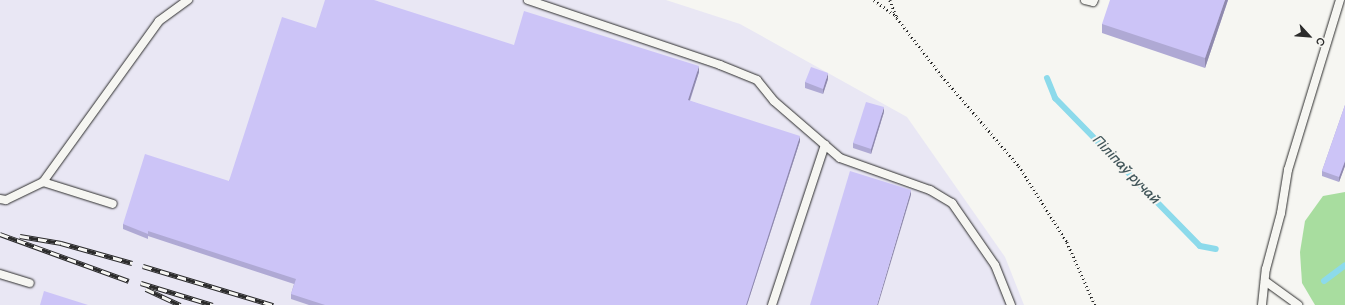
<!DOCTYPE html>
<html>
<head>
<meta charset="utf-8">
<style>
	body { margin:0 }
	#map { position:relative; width:1345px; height:305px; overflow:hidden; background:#f6f6f2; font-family:"Balsamiq Sans",sans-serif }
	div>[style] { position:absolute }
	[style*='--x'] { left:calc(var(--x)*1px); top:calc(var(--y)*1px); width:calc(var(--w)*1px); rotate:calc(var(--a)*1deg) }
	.built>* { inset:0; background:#e9e7f4 }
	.green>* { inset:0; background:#a8dd9f }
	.stream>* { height:6px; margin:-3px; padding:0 3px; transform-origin:3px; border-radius:3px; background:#8cdaeb }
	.path>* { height:2.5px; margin-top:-1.25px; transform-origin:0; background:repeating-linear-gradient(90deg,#2b2b2b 0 1px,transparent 0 4px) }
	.roads { filter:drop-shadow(0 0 1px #2b2b2b) drop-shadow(0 0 1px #2b2b2b) }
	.lane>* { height:8px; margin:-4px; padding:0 4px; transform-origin:4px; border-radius:4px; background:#f6f6f2 }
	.rail>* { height:4.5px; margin-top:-2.25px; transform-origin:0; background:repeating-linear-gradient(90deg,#f6f6f2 0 9px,#2b2b2b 0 18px); box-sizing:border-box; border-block:1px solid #2b2b2b }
	.wall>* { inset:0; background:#afa9d4 }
	.shaded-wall>* { inset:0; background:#8f89ad }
	.building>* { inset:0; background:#ccc4f7 }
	span { translate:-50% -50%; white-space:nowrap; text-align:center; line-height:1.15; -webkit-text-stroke:4px #f6f6f2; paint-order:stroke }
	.water-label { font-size:14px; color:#43575b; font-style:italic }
	.north { position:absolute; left:1289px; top:16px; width:40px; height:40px; -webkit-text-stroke:3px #f6f6f2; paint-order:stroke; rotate:116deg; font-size:11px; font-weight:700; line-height:16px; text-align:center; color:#2b2b2b }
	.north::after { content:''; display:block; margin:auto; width:14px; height:18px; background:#2b2b2b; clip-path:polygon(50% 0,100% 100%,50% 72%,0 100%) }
</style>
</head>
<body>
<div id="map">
	<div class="built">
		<div style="clip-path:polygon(0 0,666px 0,740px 24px,907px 117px,1005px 257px,1024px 305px,0 305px)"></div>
	</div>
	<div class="green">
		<div style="clip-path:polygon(1345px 192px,1345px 305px,1315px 305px,1302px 283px,1300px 252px,1305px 221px,1323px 196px)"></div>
	</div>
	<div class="stream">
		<div style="--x:1047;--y:78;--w:22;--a:68"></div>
		<div style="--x:1055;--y:98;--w:207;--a:45.6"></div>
		<div style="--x:1200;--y:246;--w:16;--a:11"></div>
		<div style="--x:1324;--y:281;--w:26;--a:-37"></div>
	</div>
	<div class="path">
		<div style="--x:874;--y:0;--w:29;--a:36"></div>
		<div style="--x:890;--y:0;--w:19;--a:69"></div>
		<div style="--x:897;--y:18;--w:73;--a:52.2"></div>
		<div style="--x:942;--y:76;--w:118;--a:49.5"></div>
		<div style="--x:1019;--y:166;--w:90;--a:57.7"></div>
		<div style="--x:1067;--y:242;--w:69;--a:66"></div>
	</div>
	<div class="roads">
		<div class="lane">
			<div style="--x:528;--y:0;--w:203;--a:18.7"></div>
			<div style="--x:720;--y:65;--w:40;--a:22"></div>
			<div style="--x:757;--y:80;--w:27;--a:51"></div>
			<div style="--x:774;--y:101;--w:87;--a:40.8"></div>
			<div style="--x:840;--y:158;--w:96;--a:19.6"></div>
			<div style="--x:930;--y:190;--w:26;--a:31"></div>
			<div style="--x:952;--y:203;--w:75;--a:55.3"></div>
			<div style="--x:995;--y:265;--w:43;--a:68.2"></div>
			<div style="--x:1085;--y:0;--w:8;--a:14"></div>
			<div style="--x:1093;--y:2;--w:2;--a:-63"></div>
			<div style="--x:43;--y:182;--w:73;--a:17.4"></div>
			<div style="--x:0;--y:199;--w:6;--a:9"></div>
			<div style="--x:6;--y:200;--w:41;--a:-25.9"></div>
			<div style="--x:43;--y:182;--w:198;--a:-54.2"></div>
			<div style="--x:159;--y:21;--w:36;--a:-36"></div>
			<div style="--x:0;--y:274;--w:31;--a:17"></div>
			<div style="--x:1265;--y:281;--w:41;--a:36"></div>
			<div style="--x:772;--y:305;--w:169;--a:-71.7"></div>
			<div style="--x:1262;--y:305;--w:36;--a:-84"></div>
			<div style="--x:1266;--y:269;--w:58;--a:-75"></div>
			<div style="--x:1281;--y:213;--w:44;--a:-80.8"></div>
			<div style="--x:1288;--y:170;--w:178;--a:-73"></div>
		</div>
	</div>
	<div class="rail">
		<div style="--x:0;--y:234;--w:137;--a:20"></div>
		<div style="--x:20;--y:236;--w:42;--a:9.7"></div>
		<div style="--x:61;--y:243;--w:74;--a:15.7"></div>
		<div style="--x:143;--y:266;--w:136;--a:16.7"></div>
		<div style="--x:141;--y:283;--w:75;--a:17"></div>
		<div style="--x:146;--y:289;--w:38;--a:25"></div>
	</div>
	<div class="wall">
		<div style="clip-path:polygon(1228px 0,1205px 68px,1102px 33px,1102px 24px)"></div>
		<div style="clip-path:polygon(316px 28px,699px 72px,690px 101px,800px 141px,747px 305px,309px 305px,291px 299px,291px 294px,294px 284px,148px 236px,148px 239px,123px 229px,123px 224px,229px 181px)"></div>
		<div style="clip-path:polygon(828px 79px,823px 94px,805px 88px,805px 82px)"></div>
		<div style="clip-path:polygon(1345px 105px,1345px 166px,1339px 182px,1322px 176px,1322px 171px)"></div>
		<div style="clip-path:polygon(884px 112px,871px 154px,853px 148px,853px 143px)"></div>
	</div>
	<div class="shaded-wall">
		<div style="clip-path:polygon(1225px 0,1228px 0,1205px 68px,1205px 58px)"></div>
		<div style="clip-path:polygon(699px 66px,699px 72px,688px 105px,688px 100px)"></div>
		<div style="clip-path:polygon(828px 73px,828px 79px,823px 94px,823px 89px)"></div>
		<div style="clip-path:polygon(884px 107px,884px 112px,871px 154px,871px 149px)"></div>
		<div style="clip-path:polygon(800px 136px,800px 141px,747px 305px,746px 305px)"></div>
		<div style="clip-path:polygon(1345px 161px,1345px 166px,1339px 182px,1339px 177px)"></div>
		<div style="clip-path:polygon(911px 190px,911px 195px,878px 305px,877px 305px)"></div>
	</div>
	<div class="building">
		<div style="clip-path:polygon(325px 0,374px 0,514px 45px,524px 11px,699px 66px,688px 100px,800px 136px,746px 305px,325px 305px,291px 294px,296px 279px,148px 231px,148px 234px,123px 224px,145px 154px,229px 181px,282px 17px,316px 28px)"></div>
		<div style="clip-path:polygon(1110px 0,1225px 0,1205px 58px,1102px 24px)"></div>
		<div style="clip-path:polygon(811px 67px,828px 73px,823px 89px,805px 82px)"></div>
		<div style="clip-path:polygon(866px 102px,884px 107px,871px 149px,853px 143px)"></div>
		<div style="clip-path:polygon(1345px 105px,1345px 161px,1339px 177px,1322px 171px)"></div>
		<div style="clip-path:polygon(850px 171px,911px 190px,877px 305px,810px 305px)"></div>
		<div style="clip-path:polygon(44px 291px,88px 305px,40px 305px)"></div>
	</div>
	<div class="water-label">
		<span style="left:1126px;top:170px;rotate:46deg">Піліпаў ручай</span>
	</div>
	<div class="north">С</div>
</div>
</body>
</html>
